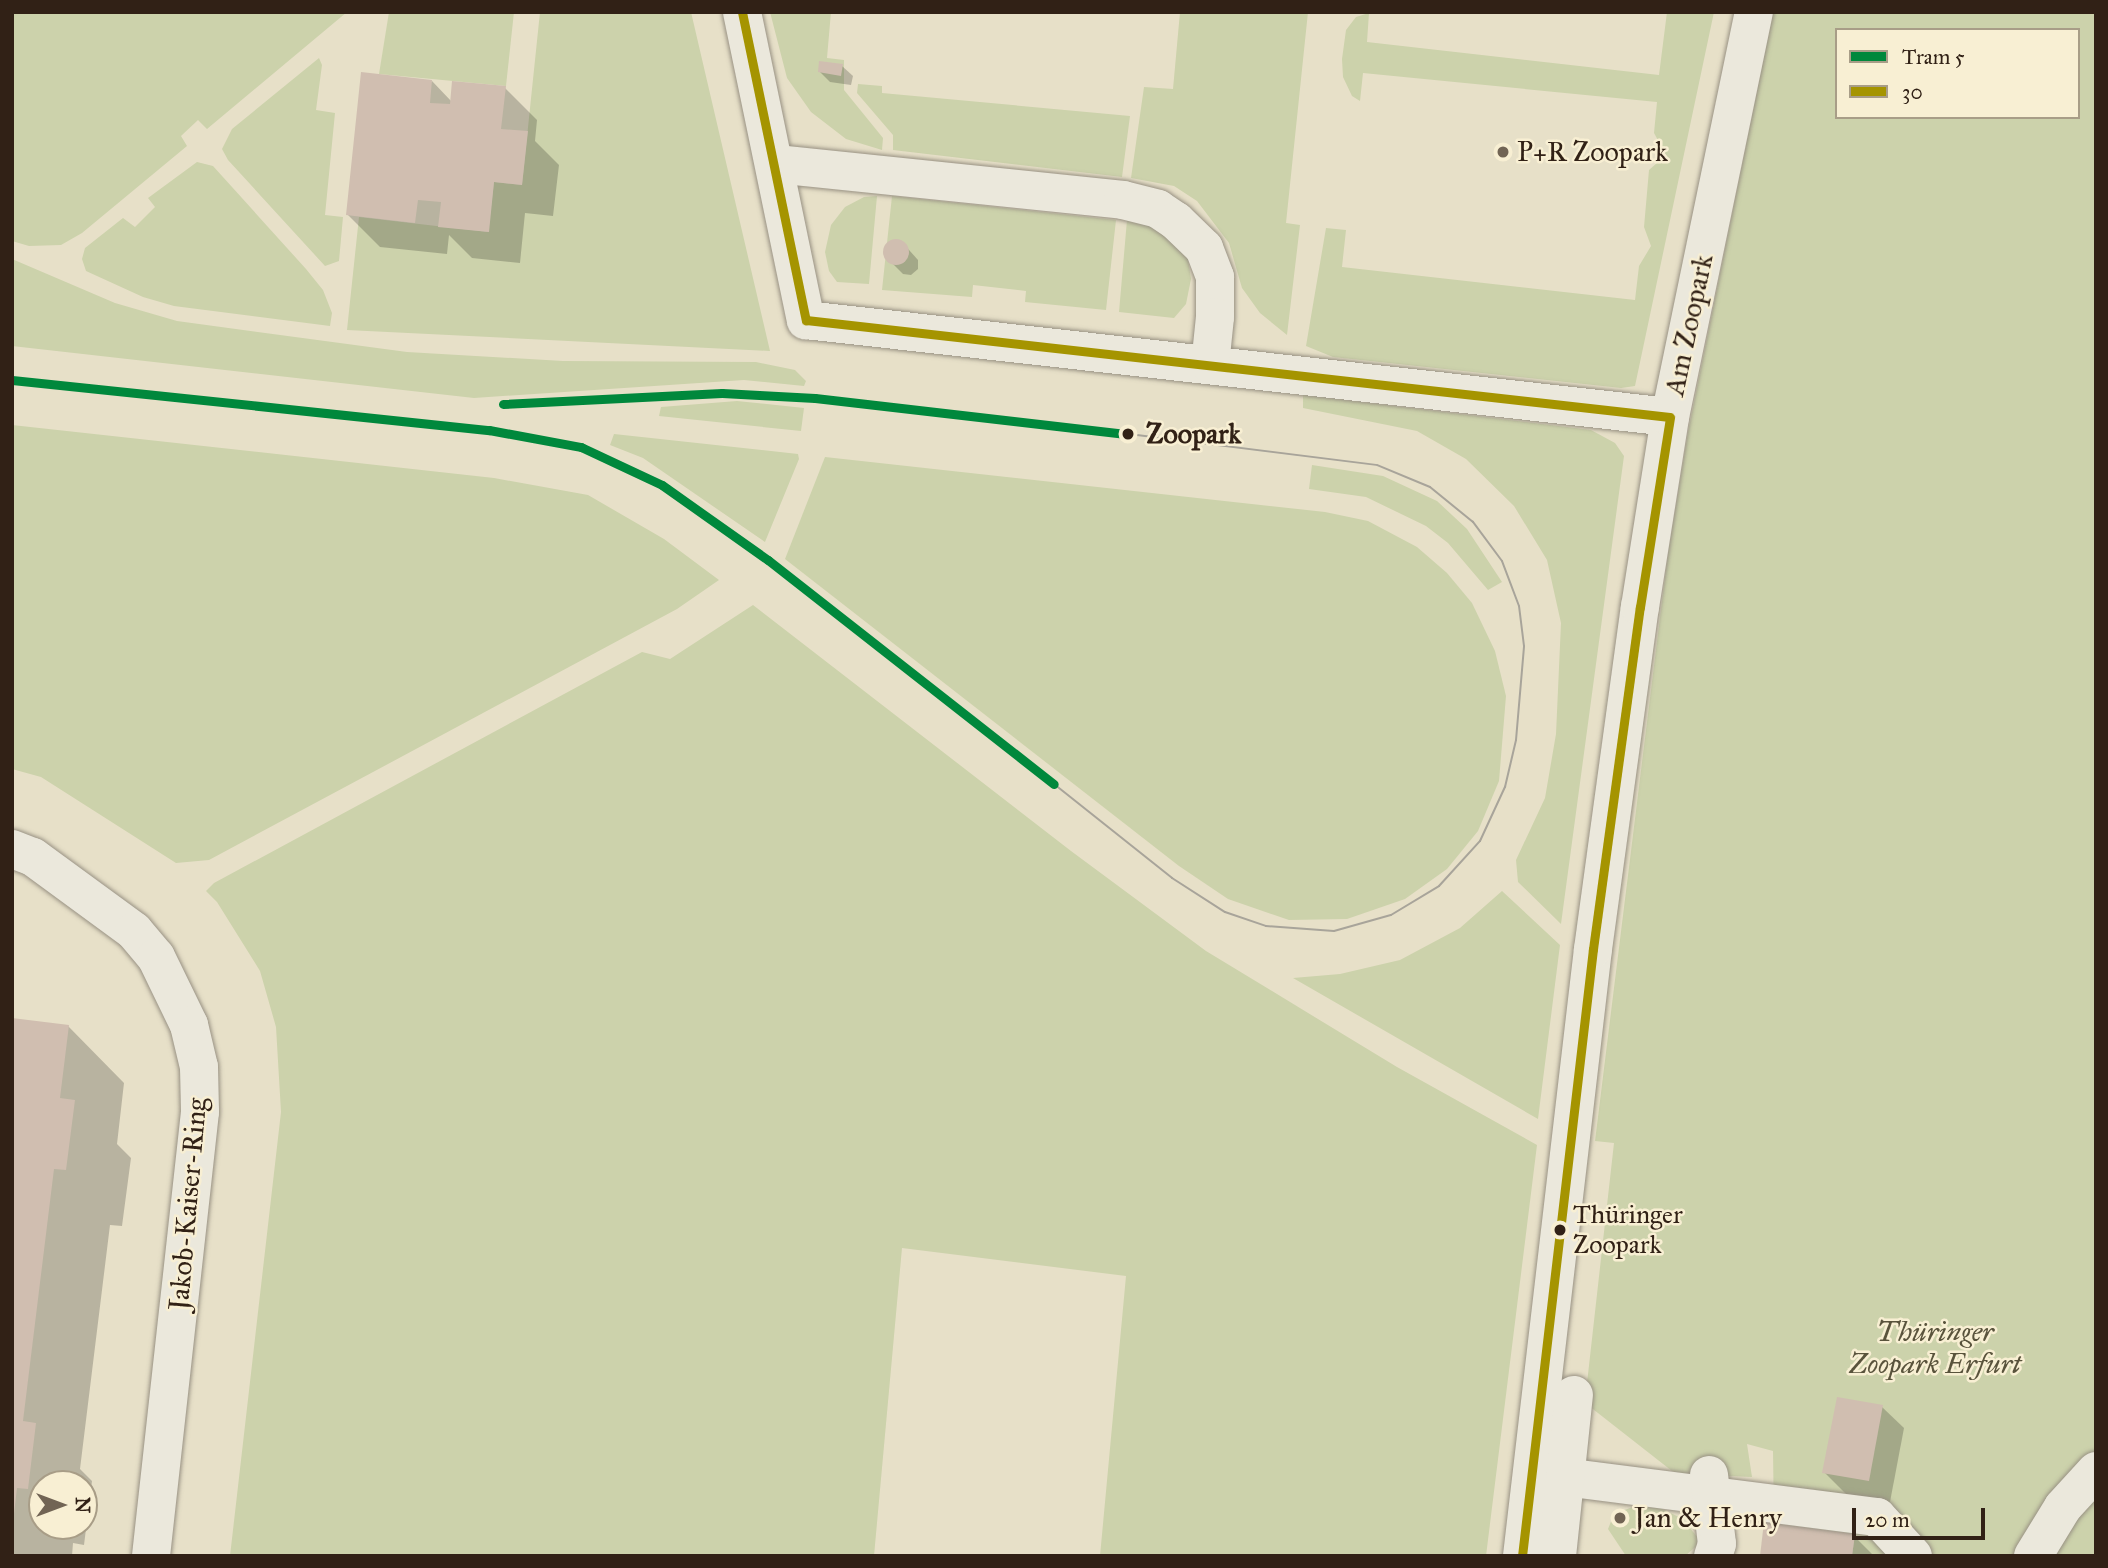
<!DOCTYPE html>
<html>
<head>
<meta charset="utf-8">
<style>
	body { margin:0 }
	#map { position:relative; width:2108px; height:1568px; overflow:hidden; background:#e7e0c8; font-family:"IM FELL Great Primer",serif }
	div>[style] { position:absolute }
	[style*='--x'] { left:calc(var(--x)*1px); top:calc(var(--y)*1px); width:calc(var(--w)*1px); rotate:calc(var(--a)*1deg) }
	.green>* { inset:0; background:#ccd2ab }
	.shadow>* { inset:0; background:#0003 }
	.building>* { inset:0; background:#d0beb0 }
	.round { border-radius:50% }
	.roads { filter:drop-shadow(0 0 2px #989183) drop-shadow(0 0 2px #989183) }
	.minor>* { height:38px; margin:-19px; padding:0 19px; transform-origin:19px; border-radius:19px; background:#ebe8dc }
	.tram>* { height:2px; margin:-1px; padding:0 1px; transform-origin:1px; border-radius:1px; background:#a8a49a }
	.bus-1>* { height:9px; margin:-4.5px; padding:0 4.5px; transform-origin:4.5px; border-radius:4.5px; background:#a59400 }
	.tram-1>* { height:9px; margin:-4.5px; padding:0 4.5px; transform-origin:4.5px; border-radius:4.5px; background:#00883c }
	.dots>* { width:19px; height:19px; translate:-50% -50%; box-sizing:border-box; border:4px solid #f8efd3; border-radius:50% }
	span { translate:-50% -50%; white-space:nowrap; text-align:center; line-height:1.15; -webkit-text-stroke:5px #f8efd3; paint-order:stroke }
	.bus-label { font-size:26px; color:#312116 }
	.left { translate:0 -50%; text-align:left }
	.poi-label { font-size:28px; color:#312116 }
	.street-label { font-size:28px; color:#312116 }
	.stop-label { font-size:28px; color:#312116; font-weight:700 }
	.park-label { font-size:28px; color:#59533c; font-style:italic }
	.frame { position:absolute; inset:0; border:14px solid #312116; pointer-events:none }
	.legend { position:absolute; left:1835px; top:28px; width:245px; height:91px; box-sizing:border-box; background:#f8efd3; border:2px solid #a89d87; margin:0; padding:9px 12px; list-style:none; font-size:21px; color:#312116 }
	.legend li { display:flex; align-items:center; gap:14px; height:35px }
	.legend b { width:35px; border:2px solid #a89d87 }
	.north { position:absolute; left:28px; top:1470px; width:70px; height:70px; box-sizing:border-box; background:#f8efd3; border:2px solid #a89d87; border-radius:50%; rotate:90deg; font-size:19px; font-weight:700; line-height:28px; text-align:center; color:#312116 }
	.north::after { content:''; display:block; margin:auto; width:24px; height:32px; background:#716454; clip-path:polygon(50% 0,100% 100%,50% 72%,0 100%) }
	.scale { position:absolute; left:1852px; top:1508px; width:133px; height:32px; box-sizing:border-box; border:4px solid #312116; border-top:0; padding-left:9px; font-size:21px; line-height:24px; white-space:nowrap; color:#312116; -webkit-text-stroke:5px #f8efd3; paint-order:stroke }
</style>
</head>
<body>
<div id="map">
	<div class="green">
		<div style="clip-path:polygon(12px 12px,347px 12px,207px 129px,198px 120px,181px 136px,187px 146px,82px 233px,61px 245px,29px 246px,12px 241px)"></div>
		<div style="clip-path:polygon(389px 12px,514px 12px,506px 86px,379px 74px)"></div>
		<div style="clip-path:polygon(540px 12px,691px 12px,770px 351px,347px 330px,359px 217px,488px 232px,494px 182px,522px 185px)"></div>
		<div style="clip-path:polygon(770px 12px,831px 12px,827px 58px,844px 60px,844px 90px,883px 138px,882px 150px,846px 139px,811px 112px,787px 78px)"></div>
		<div style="clip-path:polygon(1180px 12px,1308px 12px,1286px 223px,1300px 225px,1287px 335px,1260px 313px,1242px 288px,1229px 243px,1197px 201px,1174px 186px,1131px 178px,1144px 87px,1173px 89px)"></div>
		<div style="clip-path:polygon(1667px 12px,1714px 12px,1635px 386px,1621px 388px,1333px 357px,1306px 346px,1326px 228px,1346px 230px,1342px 267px,1635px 300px,1639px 266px,1651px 246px,1644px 227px,1649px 170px,1666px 155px,1654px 133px,1657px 102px,1363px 73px,1360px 101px,1352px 96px,1343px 77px,1342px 59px,1346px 30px,1356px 17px,1369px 13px,1367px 42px,1659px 75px)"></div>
		<div style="clip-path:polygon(evenodd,1773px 12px,2096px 12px,2096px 1556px,1852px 1556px,1855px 1534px,1774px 1523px,1773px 1451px,1747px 1444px,1752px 1477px,1709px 1475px,1691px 1478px,1672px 1471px,1589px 1406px,1586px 1392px,1614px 1143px,1595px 1141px,1668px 553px,1688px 432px,1773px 12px,1837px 30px,2078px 30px,2078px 117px,1837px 117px,1837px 30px)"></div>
		<div style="clip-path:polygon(319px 58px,322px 65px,316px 110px,335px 113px,325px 215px,343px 217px,339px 261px,325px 266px,228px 160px,222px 149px,232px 129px)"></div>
		<div style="clip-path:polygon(858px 84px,882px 86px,882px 93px,1130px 116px,1122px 177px,893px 150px,893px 135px,857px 93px)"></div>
		<div style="clip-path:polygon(197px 162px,213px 166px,306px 269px,323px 290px,332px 313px,330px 326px,174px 306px,143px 297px,86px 271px,82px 259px,85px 248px,123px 218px,135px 227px,155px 207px,148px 198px)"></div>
		<div style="clip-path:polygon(877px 196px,869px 284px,837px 282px,829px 271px,825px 252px,831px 225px,845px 207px,864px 197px)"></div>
		<div style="clip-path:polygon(892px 196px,1116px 220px,1106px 310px,1025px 302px,1026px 291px,973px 285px,972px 297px,882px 290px)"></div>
		<div style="clip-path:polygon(1127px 220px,1146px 223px,1187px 252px,1191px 279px,1186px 304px,1174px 318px,1119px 312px)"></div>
		<div style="clip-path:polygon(12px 259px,115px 303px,177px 321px,407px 352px,563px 361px,756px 362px,795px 370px,806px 381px,804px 386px,744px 380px,474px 398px,12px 346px)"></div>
		<div style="clip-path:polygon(1303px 395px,1591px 430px,1615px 443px,1624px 456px,1561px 924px,1518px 882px,1516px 860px,1545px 798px,1556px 734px,1561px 623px,1547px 560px,1514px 506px,1466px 459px,1417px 431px,1303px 408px)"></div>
		<div style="clip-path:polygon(737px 401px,804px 408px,801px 431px,659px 416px,661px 407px)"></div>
		<div style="clip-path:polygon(12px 425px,494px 478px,588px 495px,664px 539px,719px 580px,677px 609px,209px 860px,176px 863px,41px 777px,12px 769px)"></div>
		<div style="clip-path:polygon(614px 434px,798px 454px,799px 459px,765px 542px,643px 458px,610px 445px)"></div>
		<div style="clip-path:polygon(825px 457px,1325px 512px,1368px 521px,1417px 547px,1447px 573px,1472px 603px,1495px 651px,1506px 696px,1499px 781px,1478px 831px,1447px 869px,1405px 899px,1347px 919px,1289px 920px,1228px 899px,1179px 866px,785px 559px)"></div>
		<div style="clip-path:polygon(1312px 465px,1383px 476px,1437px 501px,1467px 529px,1502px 582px,1488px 590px,1448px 543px,1426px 526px,1366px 497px,1309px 489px)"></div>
		<div style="clip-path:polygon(753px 605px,1071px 851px,1206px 951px,1397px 1067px,1537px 1145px,1486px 1556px,1100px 1556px,1126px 1276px,902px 1248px,874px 1556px,230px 1556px,281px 1112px,276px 1027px,260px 971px,217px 902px,206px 891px,214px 883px,642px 652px,670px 659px)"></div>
		<div style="clip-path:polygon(1502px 891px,1560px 945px,1538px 1119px,1293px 978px,1340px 974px,1400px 960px,1460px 928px)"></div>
		<div style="clip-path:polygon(1638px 1505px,1660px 1508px,1683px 1519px,1701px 1542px,1685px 1556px,1626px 1556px,1608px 1529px,1614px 1514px)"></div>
	</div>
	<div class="shadow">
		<div style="clip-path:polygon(842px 66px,853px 76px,851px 85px,830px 82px,820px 72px)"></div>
		<div style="clip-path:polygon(432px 81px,452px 102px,505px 88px,537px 120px,535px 141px,559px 165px,553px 216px,525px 213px,520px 263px,472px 258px,449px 235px,447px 254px,380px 247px,348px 215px)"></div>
		<div style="clip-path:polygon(894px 240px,901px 241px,918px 260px,918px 269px,911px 275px,903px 274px,886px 257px,887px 245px)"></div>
		<div style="clip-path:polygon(evenodd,12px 1019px,68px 1026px,124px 1083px,117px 1144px,131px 1158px,122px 1226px,110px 1225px,80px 1469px,92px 1481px,84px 1545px,73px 1543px,72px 1556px,12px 1556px,12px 1019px,42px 1484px,84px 1484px,84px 1526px,42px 1526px,42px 1484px)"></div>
		<div style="clip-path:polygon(1882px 1407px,1904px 1428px,1890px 1502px,1846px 1494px,1824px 1472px)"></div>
		<div style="clip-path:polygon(1854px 1536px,1874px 1556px,1762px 1556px)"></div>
	</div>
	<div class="building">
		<div style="clip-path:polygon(819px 61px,843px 64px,841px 76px,818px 72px)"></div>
		<div style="clip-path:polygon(361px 72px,432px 80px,430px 103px,450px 104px,452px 81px,506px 86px,501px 129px,528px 131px,522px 185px,494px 182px,489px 232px,438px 227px,441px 202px,418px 200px,415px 223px,346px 215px)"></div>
		<div class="round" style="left:883px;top:239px;width:26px;height:26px"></div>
		<div style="clip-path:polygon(12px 1018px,69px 1025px,60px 1098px,75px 1100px,66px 1170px,54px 1169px,23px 1421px,36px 1423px,28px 1489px,17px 1488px,14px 1514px)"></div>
		<div style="clip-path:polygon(1837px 1397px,1883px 1405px,1869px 1481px,1822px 1473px)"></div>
		<div style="clip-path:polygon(1764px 1522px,1855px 1534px,1852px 1556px,1760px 1556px)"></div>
	</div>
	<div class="roads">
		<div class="minor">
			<div style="--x:742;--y:12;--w:315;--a:78.3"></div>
			<div style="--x:806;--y:320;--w:869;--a:6.41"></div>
			<div style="--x:776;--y:164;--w:349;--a:5.9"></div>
			<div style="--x:1123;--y:200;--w:36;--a:14"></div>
			<div style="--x:1158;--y:209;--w:22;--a:34"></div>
			<div style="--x:1176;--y:221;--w:39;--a:44"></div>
			<div style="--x:1204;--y:248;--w:31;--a:69"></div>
			<div style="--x:1215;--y:277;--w:40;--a:90"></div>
			<div style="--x:1215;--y:317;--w:48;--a:95.9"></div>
			<div style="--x:12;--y:849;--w:22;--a:21"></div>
			<div style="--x:33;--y:857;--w:125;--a:36.2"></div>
			<div style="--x:134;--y:931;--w:34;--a:50"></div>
			<div style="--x:156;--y:957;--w:76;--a:64.1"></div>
			<div style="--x:189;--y:1025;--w:43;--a:76.6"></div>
			<div style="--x:199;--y:1067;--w:45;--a:88.7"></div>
			<div style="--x:200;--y:1112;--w:447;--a:96.3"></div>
			<div style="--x:1533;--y:1473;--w:347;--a:7.3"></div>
			<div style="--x:1877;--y:1517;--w:53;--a:47.3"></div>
			<div style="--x:1709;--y:1475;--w:69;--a:83.4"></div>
			<div style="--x:1717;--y:1544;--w:13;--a:108"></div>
			<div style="--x:1522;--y:1556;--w:611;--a:-83.33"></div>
			<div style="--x:1593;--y:949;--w:345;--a:-82.2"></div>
			<div style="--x:1640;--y:607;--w:192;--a:-81"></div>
			<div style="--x:1670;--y:417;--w:414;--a:-78.3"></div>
			<div style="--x:1557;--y:1556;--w:162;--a:-84"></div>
			<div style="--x:2033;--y:1556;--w:57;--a:-58.5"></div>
			<div style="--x:2063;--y:1507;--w:49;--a:-47.5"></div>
		</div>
	</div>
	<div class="tram">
		<div style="--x:1054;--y:784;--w:151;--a:38.5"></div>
		<div style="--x:1172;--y:878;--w:63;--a:32.7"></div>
		<div style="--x:1225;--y:912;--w:43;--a:18.9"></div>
		<div style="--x:1266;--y:926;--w:68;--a:4.2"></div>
		<div style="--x:1334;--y:931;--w:59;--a:-15.7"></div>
		<div style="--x:1391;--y:915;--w:56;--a:-31.1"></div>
		<div style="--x:1439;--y:886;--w:61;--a:-47.7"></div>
		<div style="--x:1480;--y:841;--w:60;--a:-65.2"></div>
		<div style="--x:1505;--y:787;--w:48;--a:-76.8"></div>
		<div style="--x:1516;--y:740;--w:94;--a:-85.1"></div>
		<div style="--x:1524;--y:646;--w:40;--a:-97.1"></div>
		<div style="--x:1519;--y:606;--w:48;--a:-110.7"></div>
		<div style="--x:1502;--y:561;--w:49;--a:-126.6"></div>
		<div style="--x:1473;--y:522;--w:55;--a:-140.9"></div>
		<div style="--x:1430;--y:487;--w:57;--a:-157.5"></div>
		<div style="--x:1377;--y:465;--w:251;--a:-172.9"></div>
	</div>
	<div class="bus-1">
		<div style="--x:742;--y:12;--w:315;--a:78.3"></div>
		<div style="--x:806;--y:320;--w:869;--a:6.41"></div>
		<div style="--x:1522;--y:1556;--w:611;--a:-83.33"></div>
		<div style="--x:1593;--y:949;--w:345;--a:-82.2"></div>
		<div style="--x:1640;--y:607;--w:192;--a:-81"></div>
	</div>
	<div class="tram-1">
		<div style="--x:12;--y:380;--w:480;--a:6"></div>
		<div style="--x:489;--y:430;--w:94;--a:10.5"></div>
		<div style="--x:581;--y:447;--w:89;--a:25.1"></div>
		<div style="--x:662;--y:485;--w:130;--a:35.3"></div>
		<div style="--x:768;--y:560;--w:363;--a:38.1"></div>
		<div style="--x:503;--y:404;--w:219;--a:-2.9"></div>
		<div style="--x:722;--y:393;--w:93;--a:3.1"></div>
		<div style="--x:815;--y:398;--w:315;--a:6.6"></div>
	</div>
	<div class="dots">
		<div style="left:1503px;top:152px;background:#716454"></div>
		<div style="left:1128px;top:434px;background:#312116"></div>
		<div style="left:1560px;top:1230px;background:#312116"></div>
		<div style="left:1620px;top:1518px;background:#716454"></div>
	</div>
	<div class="bus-label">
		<span class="left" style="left:1573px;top:1230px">Thüringer<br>Zoopark</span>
	</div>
	<div class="poi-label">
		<span class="left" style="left:1517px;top:152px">P+R Zoopark</span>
		<span class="left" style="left:1634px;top:1518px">Jan &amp; Henry</span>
	</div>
	<div class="street-label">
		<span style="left:1689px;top:325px;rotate:-78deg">Am Zoopark</span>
		<span style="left:188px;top:1204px;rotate:-85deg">Jakob-Kaiser-Ring</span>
	</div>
	<div class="stop-label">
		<span class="left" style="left:1146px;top:434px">Zoopark</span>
	</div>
	<div class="park-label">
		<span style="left:1935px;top:1348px">Thüringer<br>Zoopark Erfurt</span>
	</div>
	<div class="frame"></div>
	<ul class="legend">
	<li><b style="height:9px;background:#00883c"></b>Tram 5</li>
	<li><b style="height:9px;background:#a59400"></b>30</li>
	</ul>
	<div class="north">N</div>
	<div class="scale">20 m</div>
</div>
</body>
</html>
